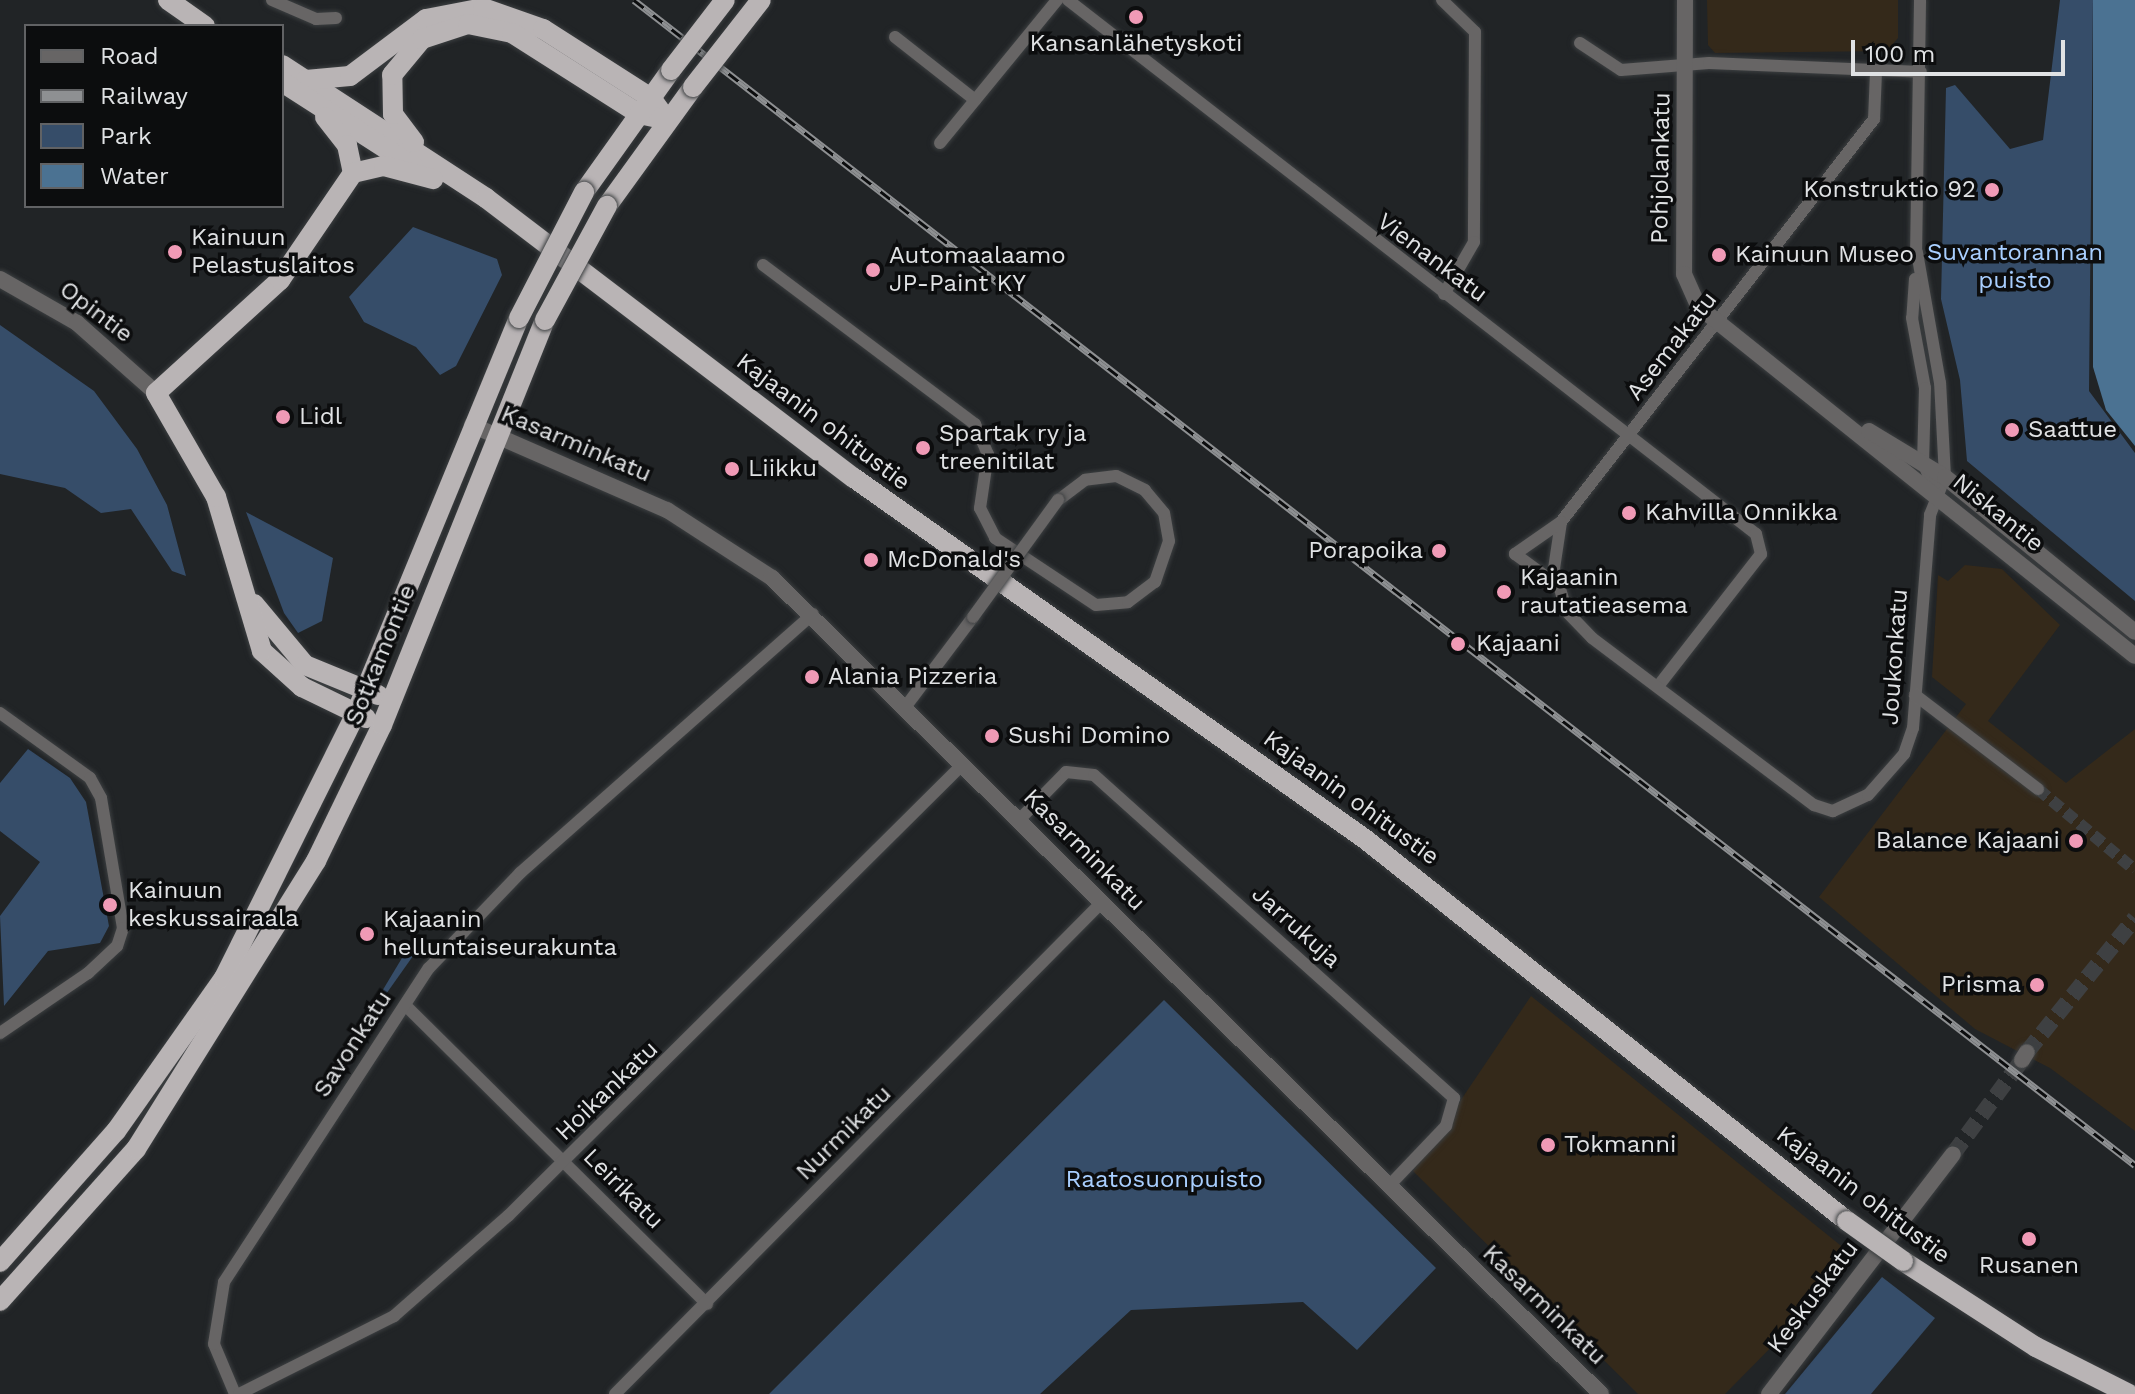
<!DOCTYPE html>
<html>
<head>
<meta charset="utf-8">
<style>
	body { margin:0 }
	#map { position:relative; width:2135px; height:1394px; overflow:hidden; background:#212426; font-family:"Work Sans",sans-serif }
	div>[style] { position:absolute }
	[style*='--x'] { left:calc(var(--x)*1px); top:calc(var(--y)*1px); width:calc(var(--w)*1px); rotate:calc(var(--a)*1deg) }
	.commercial>* { inset:0; background:#34291a }
	.green>* { inset:0; background:#364d69 }
	.water>* { inset:0; background:#4b7292 }
	.minor-tunnel>* { height:12px; margin-top:-6px; transform-origin:0; background:repeating-linear-gradient(90deg,#3e4042 0 12px,transparent 0 18px) }
	.tertiary-tunnel>* { height:16px; margin-top:-8px; transform-origin:0; background:repeating-linear-gradient(90deg,#3e4042 0 16px,transparent 0 24px) }
	.roads { filter:drop-shadow(0 0 2px #3c3f41) drop-shadow(0 0 2px #3c3f41) }
	.minor>* { height:12px; margin:-6px; padding:0 6px; transform-origin:6px; border-radius:6px; background:#676565 }
	.tertiary>* { height:16px; margin:-8px; padding:0 8px; transform-origin:8px; border-radius:8px; background:#676565 }
	.trunk>* { height:20px; margin:-10px; padding:0 10px; transform-origin:10px; border-radius:10px; background:#b9b4b5 }
	.rail>* { height:7px; margin-top:-3.5px; transform-origin:0; background:repeating-linear-gradient(90deg,#0c0d0e 0 12px,#8e9092 0 24px); box-sizing:border-box; border-block:2px solid #8e9092 }
	.bridges { filter:drop-shadow(0 0 2px #3c3f41) drop-shadow(0 0 2px #3c3f41) }
	.minor-bridge>* { height:12px; margin:-6px; padding:0 6px; transform-origin:6px; border-radius:6px; background:#676565 }
	.trunk-bridge>* { height:20px; margin:-10px; padding:0 10px; transform-origin:10px; border-radius:10px; background:#b9b4b5 }
	.dots>* { width:22px; height:22px; translate:-50% -50%; box-sizing:border-box; border:4px solid #0c0d0e; border-radius:50% }
	span { translate:-50% -50%; white-space:nowrap; text-align:center; line-height:1.15; -webkit-text-stroke:7px #0c0d0e; paint-order:stroke }
	.poi-label { font-size:24px; color:#e0e2e4 }
	.right { translate:-100% -50%; text-align:right }
	.left { translate:0 -50%; text-align:left }
	.street-label { font-size:24px; color:#e0e2e4 }
	.park-label { font-size:24px; color:#a9cfff }
	.legend { position:absolute; left:24px; top:24px; width:260px; height:184px; box-sizing:border-box; background:#0c0d0e; border:2px solid #616264; margin:0; padding:10px 14px; list-style:none; font-size:24px; color:#e0e2e4 }
	.legend li { display:flex; align-items:center; gap:16px; height:40px }
	.legend b { width:40px; border:2px solid #616264 }
	.scale { position:absolute; left:1851px; top:40px; width:214px; height:36px; box-sizing:border-box; border:4px solid #e0e2e4; border-top:0; padding-left:10px; font-size:24px; line-height:28px; white-space:nowrap; color:#e0e2e4; -webkit-text-stroke:6px #0c0d0e; paint-order:stroke }
</style>
</head>
<body>
<div id="map">
	<div class="commercial">
		<div style="clip-path:polygon(1707px 0,1898px 0,1898px 38px,1887px 51px,1715px 53px,1708px 45px)"></div>
		<div style="clip-path:polygon(1965px 565px,2002px 569px,2060px 625px,1988px 721px,2066px 783px,2135px 729px,2135px 1131px,2050px 1068px,1975px 1029px,1819px 897px,1966px 704px,1932px 677px,1938px 575px,1948px 581px)"></div>
		<div style="clip-path:polygon(1531px 996px,1845px 1249px,1797px 1321px,1725px 1394px,1638px 1394px,1413px 1171px)"></div>
	</div>
	<div class="green">
		<div style="clip-path:polygon(2060px 0,2093px 0,2089px 391px,2135px 453px,2135px 601px,1967px 461px,1960px 380px,1941px 299px,1946px 88px,1955px 85px,2010px 149px,2043px 140px)"></div>
		<div style="clip-path:polygon(413px 227px,497px 259px,502px 275px,456px 366px,440px 375px,416px 347px,364px 322px,349px 297px)"></div>
		<div style="clip-path:polygon(0 325px,94px 391px,137px 449px,167px 505px,186px 576px,172px 571px,131px 509px,101px 513px,65px 488px,0 474px)"></div>
		<div style="clip-path:polygon(246px 512px,333px 558px,322px 621px,298px 633px,284px 613px)"></div>
		<div style="clip-path:polygon(28px 749px,70px 778px,86px 802px,109px 926px,100px 943px,48px 951px,4px 1006px,0 916px,40px 862px,0 831px,0 783px)"></div>
		<div style="clip-path:polygon(408px 948px,413px 956px,379px 1004px,378px 998px)"></div>
		<div style="clip-path:polygon(1164px 1000px,1436px 1268px,1357px 1350px,1303px 1302px,1131px 1310px,1040px 1394px,769px 1394px)"></div>
		<div style="clip-path:polygon(1882px 1277px,1935px 1318px,1871px 1394px,1785px 1394px)"></div>
	</div>
	<div class="water">
		<div style="clip-path:polygon(2093px 0,2135px 0,2135px 446px,2106px 410px,2093px 367px)"></div>
	</div>
	<div class="minor-tunnel">
		<div style="--x:2038;--y:789;--w:126;--a:39.9"></div>
	</div>
	<div class="tertiary-tunnel">
		<div style="--x:2027;--y:1052;--w:172;--a:-51.1"></div>
		<div style="--x:1953;--y:1154;--w:117;--a:-53.7"></div>
	</div>
	<div class="roads">
		<div class="minor">
			<div style="--x:272;--y:0;--w:48;--a:23.4"></div>
			<div style="--x:316;--y:19;--w:20;--a:-3"></div>
			<div style="--x:1068;--y:0;--w:871;--a:37.82"></div>
			<div style="--x:1756;--y:534;--w:21;--a:76"></div>
			<div style="--x:1761;--y:554;--w:166;--a:127.9"></div>
			<div style="--x:1442;--y:0;--w:46;--a:44.1"></div>
			<div style="--x:1475;--y:32;--w:210;--a:90.3"></div>
			<div style="--x:1474;--y:242;--w:60;--a:120"></div>
			<div style="--x:895;--y:37;--w:102;--a:38.2"></div>
			<div style="--x:1580;--y:43;--w:49;--a:33.4"></div>
			<div style="--x:1621;--y:70;--w:88;--a:-4.5"></div>
			<div style="--x:1709;--y:63;--w:212;--a:2.4"></div>
			<div style="--x:1876;--y:72;--w:47;--a:92.4"></div>
			<div style="--x:1874;--y:119;--w:510;--a:127.84"></div>
			<div style="--x:1561;--y:522;--w:48;--a:98.5"></div>
			<div style="--x:1554;--y:569;--w:45;--a:73.2"></div>
			<div style="--x:1567;--y:612;--w:36;--a:46"></div>
			<div style="--x:1592;--y:638;--w:278;--a:37"></div>
			<div style="--x:1814;--y:805;--w:20;--a:18"></div>
			<div style="--x:1833;--y:811;--w:38;--a:-25"></div>
			<div style="--x:1868;--y:795;--w:55;--a:-48.7"></div>
			<div style="--x:1904;--y:754;--w:28;--a:-71"></div>
			<div style="--x:1913;--y:728;--w:214;--a:-85.4"></div>
			<div style="--x:1930;--y:515;--w:41;--a:-68.5"></div>
			<div style="--x:1945;--y:477;--w:94;--a:-93"></div>
			<div style="--x:1940;--y:383;--w:133;--a:-100"></div>
			<div style="--x:940;--y:143;--w:185;--a:-50.7"></div>
			<div style="--x:1916;--y:257;--w:257;--a:-89.1"></div>
			<div style="--x:763;--y:265;--w:265;--a:36.9"></div>
			<div style="--x:975;--y:424;--w:33;--a:67"></div>
			<div style="--x:988;--y:454;--w:55;--a:98.4"></div>
			<div style="--x:980;--y:508;--w:34;--a:63"></div>
			<div style="--x:995;--y:538;--w:121;--a:33.6"></div>
			<div style="--x:1096;--y:605;--w:32;--a:-5"></div>
			<div style="--x:1128;--y:602;--w:34;--a:-37"></div>
			<div style="--x:1155;--y:582;--w:43;--a:-71.1"></div>
			<div style="--x:1169;--y:541;--w:28;--a:-100"></div>
			<div style="--x:1164;--y:513;--w:30;--a:-130"></div>
			<div style="--x:1145;--y:490;--w:32;--a:-154"></div>
			<div style="--x:1116;--y:476;--w:31;--a:173"></div>
			<div style="--x:1085;--y:480;--w:34;--a:143"></div>
			<div style="--x:1915;--y:279;--w:39;--a:94"></div>
			<div style="--x:1912;--y:318;--w:71;--a:79.5"></div>
			<div style="--x:1925;--y:388;--w:74;--a:91.5"></div>
			<div style="--x:1923;--y:462;--w:32;--a:68"></div>
			<div style="--x:1556;--y:584;--w:51;--a:-143.8"></div>
			<div style="--x:1515;--y:554;--w:56;--a:-34.8"></div>
			<div style="--x:1915;--y:695;--w:155;--a:37.4"></div>
			<div style="--x:906;--y:706;--w:111;--a:-53"></div>
			<div style="--x:0;--y:713;--w:111;--a:35.8"></div>
			<div style="--x:90;--y:778;--w:23;--a:61"></div>
			<div style="--x:101;--y:798;--w:132;--a:80.4"></div>
			<div style="--x:123;--y:928;--w:19;--a:108"></div>
			<div style="--x:117;--y:946;--w:40;--a:137"></div>
			<div style="--x:88;--y:973;--w:107;--a:145.7"></div>
			<div style="--x:1019;--y:820;--w:67;--a:-45.6"></div>
			<div style="--x:1066;--y:772;--w:28;--a:6"></div>
			<div style="--x:1094;--y:775;--w:484;--a:41.9"></div>
			<div style="--x:1454;--y:1098;--w:29;--a:106"></div>
			<div style="--x:1446;--y:1126;--w:84;--a:133.6"></div>
			<div style="--x:405;--y:1005;--w:425;--a:44.7"></div>
			<div style="--x:235;--y:1394;--w:54;--a:-112.8"></div>
			<div style="--x:214;--y:1344;--w:63;--a:-80.8"></div>
			<div style="--x:224;--y:1282;--w:375;--a:-56.9"></div>
			<div style="--x:429;--y:968;--w:132;--a:-46.2"></div>
			<div style="--x:520;--y:873;--w:391;--a:-41.5"></div>
			<div style="--x:239;--y:1394;--w:174;--a:-26.7"></div>
			<div style="--x:394;--y:1316;--w:152;--a:-41.3"></div>
			<div style="--x:508;--y:1216;--w:641;--a:-44.81"></div>
			<div style="--x:615;--y:1394;--w:692;--a:-45.29"></div>
		</div>
		<div class="tertiary">
			<div style="--x:1685;--y:0;--w:274;--a:90.2"></div>
			<div style="--x:1684;--y:274;--w:36;--a:66"></div>
			<div style="--x:1699;--y:307;--w:558;--a:38.68"></div>
			<div style="--x:0;--y:279;--w:89;--a:29.7"></div>
			<div style="--x:77;--y:323;--w:106;--a:41.5"></div>
			<div style="--x:472;--y:425;--w:213;--a:23.6"></div>
			<div style="--x:667;--y:510;--w:125;--a:32.9"></div>
			<div style="--x:772;--y:578;--w:1163;--a:44.55"></div>
			<div style="--x:1869;--y:431;--w:89;--a:31.2"></div>
			<div style="--x:1945;--y:477;--w:245;--a:39.2"></div>
			<div style="--x:2022;--y:1060;--w:9;--a:-58"></div>
			<div style="--x:1769;--y:1394;--w:302;--a:-52.5"></div>
		</div>
		<div class="trunk">
			<div style="--x:168;--y:0;--w:45;--a:35.1"></div>
			<div style="--x:282;--y:65;--w:244;--a:33.1"></div>
			<div style="--x:486;--y:198;--w:462;--a:37.3"></div>
			<div style="--x:854;--y:478;--w:626;--a:35.24"></div>
			<div style="--x:1365;--y:839;--w:615;--a:38.4"></div>
			<div style="--x:306;--y:80;--w:44;--a:-5.2"></div>
			<div style="--x:350;--y:76;--w:95;--a:-36.9"></div>
			<div style="--x:426;--y:19;--w:58;--a:-10.9"></div>
			<div style="--x:483;--y:8;--w:64;--a:19.3"></div>
			<div style="--x:543;--y:29;--w:128;--a:32.6"></div>
			<div style="--x:651;--y:98;--w:27;--a:54"></div>
			<div style="--x:282;--y:82;--w:156;--a:32.7"></div>
			<div style="--x:325;--y:117;--w:36;--a:52"></div>
			<div style="--x:347;--y:145;--w:29;--a:78"></div>
			<div style="--x:414;--y:142;--w:35;--a:-127"></div>
			<div style="--x:393;--y:114;--w:39;--a:-91"></div>
			<div style="--x:392;--y:75;--w:47;--a:-50.2"></div>
			<div style="--x:422;--y:39;--w:48;--a:-18.1"></div>
			<div style="--x:468;--y:24;--w:45;--a:11.6"></div>
			<div style="--x:512;--y:33;--w:151;--a:32.5"></div>
			<div style="--x:639;--y:114;--w:29;--a:12"></div>
			<div style="--x:584;--y:192;--w:150;--a:-54.5"></div>
			<div style="--x:607;--y:206;--w:147;--a:-54.1"></div>
			<div style="--x:254;--y:604;--w:80;--a:50.1"></div>
			<div style="--x:305;--y:665;--w:79;--a:22.3"></div>
			<div style="--x:366;--y:718;--w:71;--a:-154.2"></div>
			<div style="--x:302;--y:687;--w:54;--a:-138"></div>
			<div style="--x:262;--y:651;--w:161;--a:-106.6"></div>
			<div style="--x:216;--y:497;--w:120;--a:-120"></div>
			<div style="--x:156;--y:393;--w:168;--a:-42.3"></div>
			<div style="--x:280;--y:280;--w:130;--a:-55.7"></div>
			<div style="--x:353;--y:173;--w:32;--a:-13"></div>
			<div style="--x:384;--y:166;--w:51;--a:14.9"></div>
			<div style="--x:1903;--y:1261;--w:158;--a:32.9"></div>
			<div style="--x:2036;--y:1347;--w:104;--a:26.8"></div>
			<div style="--x:0;--y:1262;--w:175;--a:-48.5"></div>
			<div style="--x:116;--y:1131;--w:187;--a:-54.8"></div>
			<div style="--x:224;--y:978;--w:296;--a:-63.5"></div>
			<div style="--x:356;--y:713;--w:427;--a:-67.6"></div>
			<div style="--x:0;--y:1301;--w:204;--a:-48.2"></div>
			<div style="--x:136;--y:1149;--w:340;--a:-58"></div>
			<div style="--x:316;--y:861;--w:151;--a:-64.1"></div>
			<div style="--x:382;--y:725;--w:437;--a:-68.1"></div>
		</div>
	</div>
	<div class="rail">
		<div style="--x:634;--y:0;--w:1900;--a:37.82"></div>
	</div>
	<div class="bridges">
		<div class="minor-bridge">
			<div style="--x:973;--y:617;--w:145;--a:-54"></div>
		</div>
		<div class="trunk-bridge">
			<div style="--x:671;--y:70;--w:88;--a:-52.4"></div>
			<div style="--x:693;--y:87;--w:110;--a:-52"></div>
			<div style="--x:519;--y:318;--w:142;--a:-62.7"></div>
			<div style="--x:545;--y:320;--w:130;--a:-61.5"></div>
			<div style="--x:1847;--y:1221;--w:69;--a:35.5"></div>
		</div>
	</div>
	<div class="dots">
		<div style="left:1136px;top:17px;background:#f09ab6"></div>
		<div style="left:1992px;top:190px;background:#f09ab6"></div>
		<div style="left:175px;top:252px;background:#f09ab6"></div>
		<div style="left:1719px;top:255px;background:#f09ab6"></div>
		<div style="left:873px;top:270px;background:#f09ab6"></div>
		<div style="left:283px;top:417px;background:#f09ab6"></div>
		<div style="left:2012px;top:430px;background:#f09ab6"></div>
		<div style="left:923px;top:448px;background:#f09ab6"></div>
		<div style="left:732px;top:469px;background:#f09ab6"></div>
		<div style="left:1629px;top:513px;background:#f09ab6"></div>
		<div style="left:1439px;top:551px;background:#f09ab6"></div>
		<div style="left:871px;top:560px;background:#f09ab6"></div>
		<div style="left:1504px;top:592px;background:#f09ab6"></div>
		<div style="left:1458px;top:644px;background:#f09ab6"></div>
		<div style="left:812px;top:677px;background:#f09ab6"></div>
		<div style="left:992px;top:736px;background:#f09ab6"></div>
		<div style="left:2076px;top:841px;background:#f09ab6"></div>
		<div style="left:110px;top:905px;background:#f09ab6"></div>
		<div style="left:367px;top:934px;background:#f09ab6"></div>
		<div style="left:2037px;top:985px;background:#f09ab6"></div>
		<div style="left:1548px;top:1145px;background:#f09ab6"></div>
		<div style="left:2029px;top:1239px;background:#f09ab6"></div>
	</div>
	<div class="poi-label">
		<span style="left:1136px;top:44px">Kansanlähetyskoti</span>
		<span class="right" style="left:1976px;top:190px">Konstruktio 92</span>
		<span class="left" style="left:191px;top:252px">Kainuun<br>Pelastuslaitos</span>
		<span class="left" style="left:1735px;top:255px">Kainuun Museo</span>
		<span class="left" style="left:889px;top:270px">Automaalaamo<br>JP-Paint KY</span>
		<span class="left" style="left:299px;top:417px">Lidl</span>
		<span class="left" style="left:2028px;top:430px">Saattue</span>
		<span class="left" style="left:939px;top:448px">Spartak ry ja<br>treenitilat</span>
		<span class="left" style="left:748px;top:469px">Liikku</span>
		<span class="left" style="left:1645px;top:513px">Kahvilla Onnikka</span>
		<span class="right" style="left:1423px;top:551px">Porapoika</span>
		<span class="left" style="left:887px;top:560px">McDonald's</span>
		<span class="left" style="left:1520px;top:592px">Kajaanin<br>rautatieasema</span>
		<span class="left" style="left:1476px;top:644px">Kajaani</span>
		<span class="left" style="left:828px;top:677px">Alania Pizzeria</span>
		<span class="left" style="left:1008px;top:736px">Sushi Domino</span>
		<span class="right" style="left:2060px;top:841px">Balance Kajaani</span>
		<span class="left" style="left:128px;top:905px">Kainuun<br>keskussairaala</span>
		<span class="left" style="left:383px;top:934px">Kajaanin<br>helluntaiseurakunta</span>
		<span class="right" style="left:2021px;top:985px">Prisma</span>
		<span class="left" style="left:1564px;top:1145px">Tokmanni</span>
		<span style="left:2029px;top:1266px">Rusanen</span>
	</div>
	<div class="street-label">
		<span style="left:1661px;top:168px;rotate:-89deg">Pohjolankatu</span>
		<span style="left:1432px;top:258px;rotate:37deg">Vienankatu</span>
		<span style="left:96px;top:312px;rotate:37deg">Opintie</span>
		<span style="left:1672px;top:346px;rotate:-52deg">Asemakatu</span>
		<span style="left:823px;top:422px;rotate:37deg">Kajaanin ohitustie</span>
		<span style="left:576px;top:444px;rotate:23deg">Kasarminkatu</span>
		<span style="left:1998px;top:513px;rotate:39deg">Niskantie</span>
		<span style="left:381px;top:655px;rotate:-68deg">Sotkamontie</span>
		<span style="left:1895px;top:657px;rotate:-86deg">Joukonkatu</span>
		<span style="left:1351px;top:798px;rotate:36deg">Kajaanin ohitustie</span>
		<span style="left:1084px;top:850px;rotate:45deg">Kasarminkatu</span>
		<span style="left:1296px;top:927px;rotate:42deg">Jarrukuja</span>
		<span style="left:353px;top:1044px;rotate:-57deg">Savonkatu</span>
		<span style="left:607px;top:1091px;rotate:-44deg">Hoikankatu</span>
		<span style="left:844px;top:1133px;rotate:-45deg">Nurmikatu</span>
		<span style="left:623px;top:1189px;rotate:45deg">Leirikatu</span>
		<span style="left:1863px;top:1195px;rotate:37deg">Kajaanin ohitustie</span>
		<span style="left:1813px;top:1297px;rotate:-53deg">Keskuskatu</span>
		<span style="left:1544px;top:1305px;rotate:44deg">Kasarminkatu</span>
	</div>
	<div class="park-label">
		<span style="left:2015px;top:267px">Suvantorannan<br>puisto</span>
		<span style="left:1164px;top:1180px">Raatosuonpuisto</span>
	</div>
	<ul class="legend">
	<li><b style="height:10px;background:#676565"></b>Road</li>
	<li><b style="height:10px;background:#8e9092"></b>Railway</li>
	<li><b style="height:22px;background:#364d69"></b>Park</li>
	<li><b style="height:22px;background:#4b7292"></b>Water</li>
	</ul>
	<div class="scale">100 m</div>
</div>
</body>
</html>
